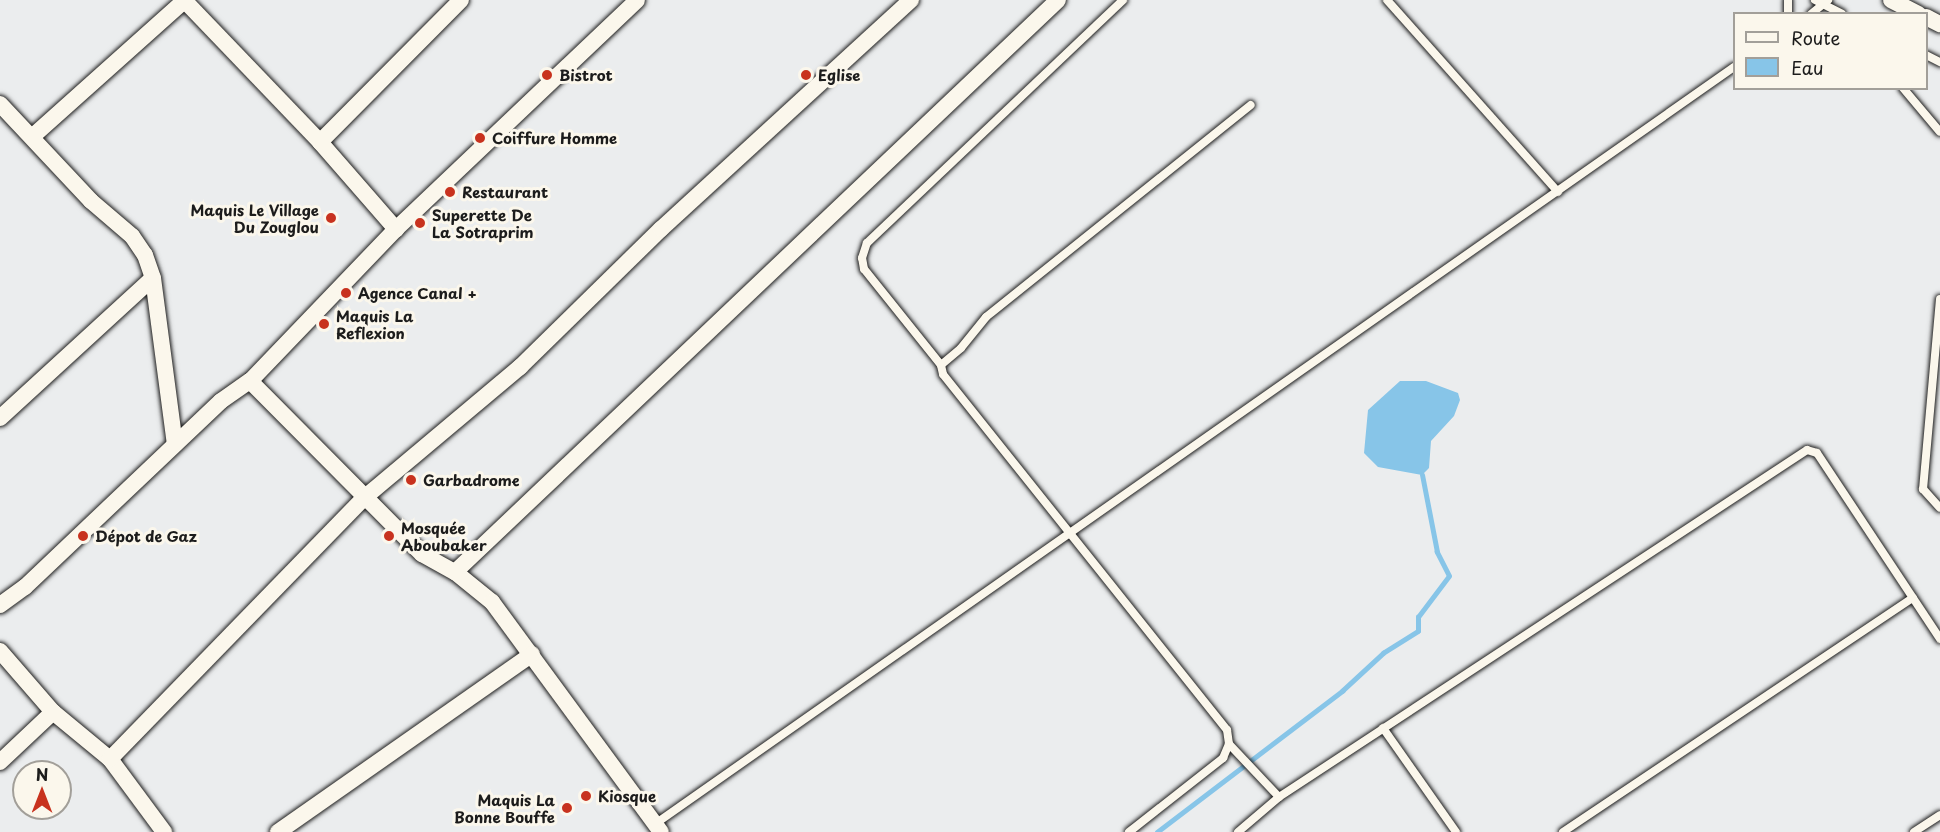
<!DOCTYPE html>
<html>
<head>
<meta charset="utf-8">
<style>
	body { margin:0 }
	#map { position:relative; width:1940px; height:832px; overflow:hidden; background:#ebedee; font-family:"Playpen Sans",sans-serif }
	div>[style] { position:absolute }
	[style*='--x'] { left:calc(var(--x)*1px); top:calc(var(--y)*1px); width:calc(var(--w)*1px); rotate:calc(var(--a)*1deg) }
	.water>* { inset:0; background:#87c5e8 }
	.stream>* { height:4.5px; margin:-2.25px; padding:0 2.25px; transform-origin:2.25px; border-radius:2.25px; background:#87c5e8 }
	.roads { filter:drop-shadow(0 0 2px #1c1c1c) drop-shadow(0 0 2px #1c1c1c) }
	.service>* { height:8px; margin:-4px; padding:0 4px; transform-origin:4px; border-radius:4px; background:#fbf7ec }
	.minor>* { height:16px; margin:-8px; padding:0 8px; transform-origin:8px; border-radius:8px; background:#fbf7ec }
	.dots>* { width:16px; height:16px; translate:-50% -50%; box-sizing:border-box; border:3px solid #fbf7ec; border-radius:50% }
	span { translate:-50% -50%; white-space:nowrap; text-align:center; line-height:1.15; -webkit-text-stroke:6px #fbf7ec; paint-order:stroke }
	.poi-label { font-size:15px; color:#1c1c1c; font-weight:700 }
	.left { translate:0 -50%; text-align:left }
	.right { translate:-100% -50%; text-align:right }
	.legend { position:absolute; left:1733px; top:12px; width:195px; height:78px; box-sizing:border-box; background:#fbf7ec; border:2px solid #a29f99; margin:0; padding:8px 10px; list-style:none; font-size:18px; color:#1c1c1c }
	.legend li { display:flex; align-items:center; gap:12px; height:30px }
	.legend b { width:30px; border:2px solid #a29f99 }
	.north { position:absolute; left:12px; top:760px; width:60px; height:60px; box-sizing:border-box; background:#fbf7ec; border:2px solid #a29f99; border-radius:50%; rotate:0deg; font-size:16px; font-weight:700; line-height:24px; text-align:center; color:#1c1c1c }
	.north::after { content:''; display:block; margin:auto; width:21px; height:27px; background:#c8321e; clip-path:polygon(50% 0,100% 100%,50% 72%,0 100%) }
</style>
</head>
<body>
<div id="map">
	<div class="water">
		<div style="clip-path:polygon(1400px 381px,1426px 381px,1458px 393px,1460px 400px,1454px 416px,1431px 441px,1429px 468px,1422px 475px,1378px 467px,1364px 453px,1368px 410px)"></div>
	</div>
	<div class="stream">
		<div style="--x:1157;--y:832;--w:233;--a:-37.3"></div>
		<div style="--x:1342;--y:691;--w:56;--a:-42.8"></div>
		<div style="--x:1383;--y:653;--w:41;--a:-32.2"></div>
		<div style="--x:1418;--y:631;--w:14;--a:-90"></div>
		<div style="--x:1418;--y:617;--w:51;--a:-52.9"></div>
		<div style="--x:1449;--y:576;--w:27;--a:-117"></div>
		<div style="--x:1437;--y:552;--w:78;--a:-101"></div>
	</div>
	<div class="roads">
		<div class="service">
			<div style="--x:1387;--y:0;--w:257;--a:48.3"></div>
			<div style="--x:1788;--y:0;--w:14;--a:90"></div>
			<div style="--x:1815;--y:0;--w:30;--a:27"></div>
			<div style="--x:1811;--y:14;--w:22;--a:-39"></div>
			<div style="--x:1926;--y:55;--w:16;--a:27"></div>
			<div style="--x:1903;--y:88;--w:57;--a:49.9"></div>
			<div style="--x:1940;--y:299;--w:191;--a:95.1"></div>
			<div style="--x:1923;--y:489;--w:25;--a:48"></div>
			<div style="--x:941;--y:365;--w:123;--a:-128.7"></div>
			<div style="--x:864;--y:269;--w:11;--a:-100"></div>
			<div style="--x:862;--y:258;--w:16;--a:-72"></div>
			<div style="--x:867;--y:243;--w:353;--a:-43.5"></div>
			<div style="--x:1383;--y:728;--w:127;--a:54.9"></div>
			<div style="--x:1229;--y:744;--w:73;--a:46.7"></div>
			<div style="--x:655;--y:824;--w:1318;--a:-35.05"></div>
			<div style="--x:1129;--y:832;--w:120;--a:-38.2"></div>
			<div style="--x:1223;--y:758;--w:15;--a:-67"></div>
			<div style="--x:1229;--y:744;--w:14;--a:-98"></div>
			<div style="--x:1227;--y:730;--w:455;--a:-128.6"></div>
			<div style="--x:943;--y:374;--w:9;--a:-103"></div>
			<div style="--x:941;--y:365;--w:26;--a:-40"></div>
			<div style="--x:961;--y:348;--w:40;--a:-51"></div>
			<div style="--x:986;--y:317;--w:339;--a:-38.7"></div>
			<div style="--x:1238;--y:832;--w:54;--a:-40.5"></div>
			<div style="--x:1279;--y:797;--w:632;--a:-33.31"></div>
			<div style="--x:1807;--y:450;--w:10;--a:17"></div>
			<div style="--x:1817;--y:453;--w:223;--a:56.5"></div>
			<div style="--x:1563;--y:832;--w:421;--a:-33.8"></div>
			<div style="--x:1914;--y:832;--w:31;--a:-33"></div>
		</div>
		<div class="minor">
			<div style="--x:184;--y:0;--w:197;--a:46.2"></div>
			<div style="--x:320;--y:142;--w:116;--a:48.9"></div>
			<div style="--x:396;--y:229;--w:211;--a:133.8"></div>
			<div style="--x:250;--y:381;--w:244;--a:45.2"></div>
			<div style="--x:422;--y:554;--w:38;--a:29"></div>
			<div style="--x:455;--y:572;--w:48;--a:39"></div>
			<div style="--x:492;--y:602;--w:285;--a:53.7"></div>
			<div style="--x:1891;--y:0;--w:31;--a:27"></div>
			<div style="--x:1926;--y:17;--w:16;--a:27"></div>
			<div style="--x:0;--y:104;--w:133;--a:46.8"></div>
			<div style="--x:91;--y:201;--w:54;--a:40.5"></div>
			<div style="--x:132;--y:236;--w:23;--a:56"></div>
			<div style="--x:145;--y:255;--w:24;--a:71"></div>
			<div style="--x:153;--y:278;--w:167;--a:82.5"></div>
			<div style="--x:33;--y:136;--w:204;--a:-41.8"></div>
			<div style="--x:320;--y:142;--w:200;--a:-45.2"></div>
			<div style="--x:396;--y:229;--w:332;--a:-43.5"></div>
			<div style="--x:0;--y:418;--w:207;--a:-42.5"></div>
			<div style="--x:455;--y:572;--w:831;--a:-43.49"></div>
			<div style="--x:0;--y:605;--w:31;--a:-36"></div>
			<div style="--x:25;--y:587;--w:270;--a:-43.5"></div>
			<div style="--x:221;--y:401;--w:35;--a:-35"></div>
			<div style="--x:0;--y:651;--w:81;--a:49"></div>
			<div style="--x:53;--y:712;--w:74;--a:39.5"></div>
			<div style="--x:110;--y:759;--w:91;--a:53.5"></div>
			<div style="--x:110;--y:759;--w:364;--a:-45.8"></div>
			<div style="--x:364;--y:498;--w:204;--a:-40"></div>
			<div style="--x:520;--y:367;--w:197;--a:-44.4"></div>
			<div style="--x:661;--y:229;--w:339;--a:-42.5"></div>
			<div style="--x:0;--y:762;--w:73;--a:-43.3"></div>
			<div style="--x:278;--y:832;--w:310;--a:-35"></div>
		</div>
	</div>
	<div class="dots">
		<div style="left:547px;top:75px;background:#c8321e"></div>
		<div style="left:806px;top:75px;background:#c8321e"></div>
		<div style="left:480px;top:138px;background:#c8321e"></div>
		<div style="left:450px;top:192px;background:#c8321e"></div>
		<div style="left:331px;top:218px;background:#c8321e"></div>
		<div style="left:420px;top:223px;background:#c8321e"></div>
		<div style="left:346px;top:293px;background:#c8321e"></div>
		<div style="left:324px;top:324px;background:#c8321e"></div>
		<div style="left:411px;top:480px;background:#c8321e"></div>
		<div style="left:83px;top:536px;background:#c8321e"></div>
		<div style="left:389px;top:536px;background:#c8321e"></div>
		<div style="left:586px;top:796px;background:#c8321e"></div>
		<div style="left:567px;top:808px;background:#c8321e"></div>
	</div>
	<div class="poi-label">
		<span class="left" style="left:559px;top:75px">Bistrot</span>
		<span class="left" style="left:818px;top:75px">Eglise</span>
		<span class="left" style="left:492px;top:138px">Coiffure Homme</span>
		<span class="left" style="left:462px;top:192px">Restaurant</span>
		<span class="right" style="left:319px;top:218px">Maquis Le Village<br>Du Zouglou</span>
		<span class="left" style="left:432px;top:223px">Superette De<br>La Sotraprim</span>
		<span class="left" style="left:358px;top:293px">Agence Canal +</span>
		<span class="left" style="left:336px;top:324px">Maquis La<br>Reflexion</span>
		<span class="left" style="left:423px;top:480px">Garbadrome</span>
		<span class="left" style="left:401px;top:536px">Mosquée<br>Aboubaker</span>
		<span class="left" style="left:95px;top:536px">Dépot de Gaz</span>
		<span class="left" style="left:598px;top:796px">Kiosque</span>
		<span class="right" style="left:555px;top:808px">Maquis La<br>Bonne Bouffe</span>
	</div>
	<ul class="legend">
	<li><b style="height:8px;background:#fbf7ec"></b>Route</li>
	<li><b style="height:16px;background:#87c5e8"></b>Eau</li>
	</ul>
	<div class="north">N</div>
</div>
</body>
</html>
